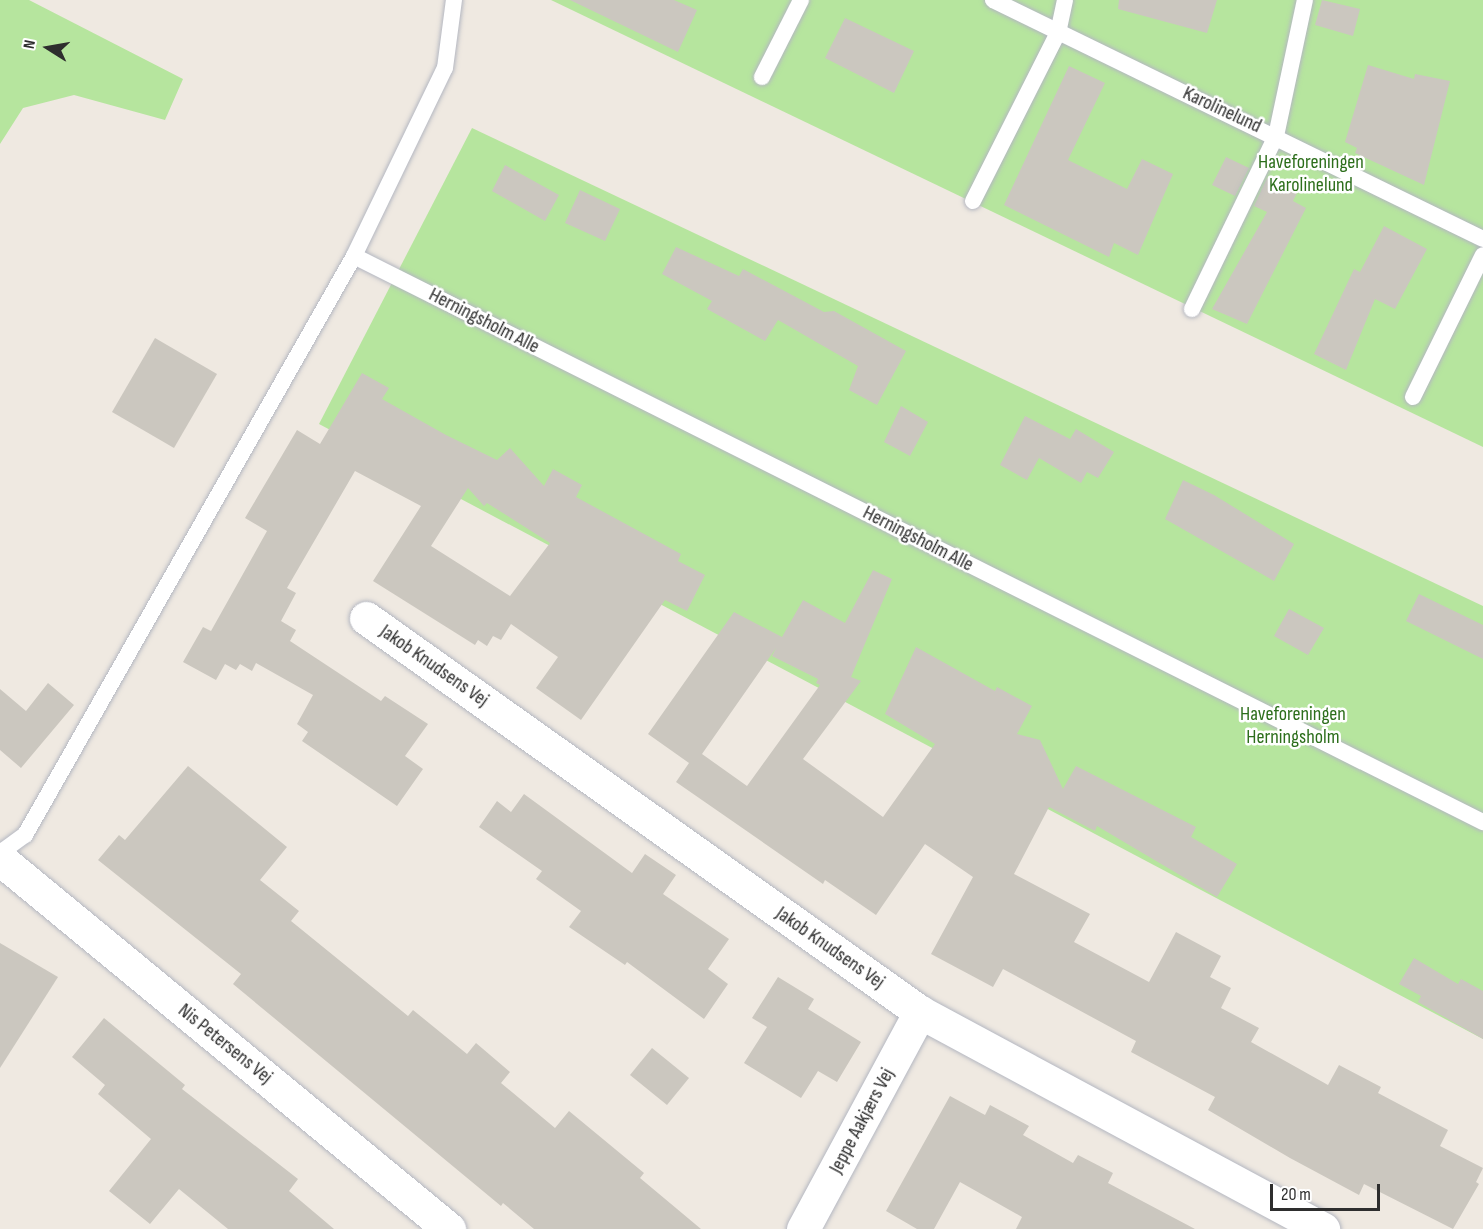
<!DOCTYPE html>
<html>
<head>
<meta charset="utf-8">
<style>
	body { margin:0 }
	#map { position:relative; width:1483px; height:1229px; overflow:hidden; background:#efe9e1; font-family:"Sofia Sans Condensed",sans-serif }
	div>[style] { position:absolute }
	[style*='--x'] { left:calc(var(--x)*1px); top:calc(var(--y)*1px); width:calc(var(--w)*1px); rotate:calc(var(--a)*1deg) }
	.green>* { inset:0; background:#b6e59e }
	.building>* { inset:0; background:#cbc7bf }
	.roads { filter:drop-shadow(0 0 2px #b4b7c1) drop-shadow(0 0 2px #b4b7c1) }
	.service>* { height:16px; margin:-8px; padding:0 8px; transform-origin:8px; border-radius:8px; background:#fff }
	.minor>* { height:33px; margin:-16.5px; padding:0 16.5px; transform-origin:16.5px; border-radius:16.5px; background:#fff }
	span { translate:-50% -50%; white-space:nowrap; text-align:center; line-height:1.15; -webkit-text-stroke:5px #fff; paint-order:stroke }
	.street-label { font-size:20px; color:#2e2e2e }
	.park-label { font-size:20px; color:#2c6e1b }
	.north { position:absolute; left:18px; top:18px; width:60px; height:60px; -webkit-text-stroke:4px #fff; paint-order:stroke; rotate:281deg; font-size:16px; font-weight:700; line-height:24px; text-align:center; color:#2e2e2e }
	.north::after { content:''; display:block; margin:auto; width:21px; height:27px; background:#2e2e2e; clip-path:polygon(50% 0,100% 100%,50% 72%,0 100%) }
	.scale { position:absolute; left:1270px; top:1184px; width:110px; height:27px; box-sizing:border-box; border:3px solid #2e2e2e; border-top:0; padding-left:8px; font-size:18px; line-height:21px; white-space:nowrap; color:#2e2e2e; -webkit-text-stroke:4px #fff; paint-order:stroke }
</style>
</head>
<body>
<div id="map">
	<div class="green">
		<div style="clip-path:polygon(0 0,29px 0,183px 79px,165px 120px,74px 95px,23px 108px,0 144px)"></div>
		<div style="clip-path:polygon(551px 0,1483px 0,1483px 447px)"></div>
		<div style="clip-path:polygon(472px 128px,1483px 606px,1483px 1039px,319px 424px)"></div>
	</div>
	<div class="building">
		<div style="clip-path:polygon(570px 0,674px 0,697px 10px,678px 52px)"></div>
		<div style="clip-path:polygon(1119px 0,1217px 0,1207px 33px,1118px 9px)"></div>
		<div style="clip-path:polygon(1322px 0,1360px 9px,1353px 36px,1315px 25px)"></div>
		<div style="clip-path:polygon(845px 18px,914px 51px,894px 93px,825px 58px)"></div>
		<div style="clip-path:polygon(1368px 65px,1414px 79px,1415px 74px,1450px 81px,1424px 185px,1355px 153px,1357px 148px,1345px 142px)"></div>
		<div style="clip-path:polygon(1069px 66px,1105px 83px,1068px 160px,1127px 189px,1142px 159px,1173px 174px,1138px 255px,1114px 243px,1109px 257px,1004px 205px)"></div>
		<div style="clip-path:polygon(1226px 157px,1249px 168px,1235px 196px,1212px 185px)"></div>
		<div style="clip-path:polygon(505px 165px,559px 195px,545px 221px,492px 191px)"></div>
		<div style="clip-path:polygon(1267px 178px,1297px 193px,1293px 201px,1306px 208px,1247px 324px,1212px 309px,1267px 212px,1254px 206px)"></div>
		<div style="clip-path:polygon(580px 190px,620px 209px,605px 241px,565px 223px)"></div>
		<div style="clip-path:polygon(1384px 226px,1427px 249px,1395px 309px,1375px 299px,1346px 370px,1314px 354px,1354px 269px,1360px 272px)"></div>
		<div style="clip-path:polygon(676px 247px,739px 276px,743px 269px,824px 312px,834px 311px,906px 351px,877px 405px,849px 390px,858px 366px,778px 320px,765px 341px,707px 309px,712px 301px,662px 274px)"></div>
		<div style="clip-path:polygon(155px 338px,217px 374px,174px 448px,112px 412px)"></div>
		<div style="clip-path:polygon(evenodd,362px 373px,389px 388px,382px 399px,446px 435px,497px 460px,510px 448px,544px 486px,553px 469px,582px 485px,576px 497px,681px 554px,678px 561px,705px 575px,687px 611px,665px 600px,581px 720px,536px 688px,558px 657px,511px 624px,501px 640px,493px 636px,487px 646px,478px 640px,475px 645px,373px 581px,421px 506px,355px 471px,287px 588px,296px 593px,281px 621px,296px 630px,290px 641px,381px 701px,385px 696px,428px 724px,405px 756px,423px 769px,397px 806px,302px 741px,308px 732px,297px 724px,313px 695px,256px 663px,252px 671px,240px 664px,236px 670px,225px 664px,216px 680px,183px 662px,203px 627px,211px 631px,267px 531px,245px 518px,297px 430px,320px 444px,362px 373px,468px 488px,484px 506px,487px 503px,550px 543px,510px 596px,431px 546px,468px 488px)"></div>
		<div style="clip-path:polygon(901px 406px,928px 422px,910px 456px,884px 442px)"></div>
		<div style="clip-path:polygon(1025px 416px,1070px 439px,1076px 429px,1114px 452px,1098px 478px,1087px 472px,1081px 483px,1039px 458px,1027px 480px,1000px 465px)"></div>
		<div style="clip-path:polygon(1183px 480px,1214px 495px,1294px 544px,1274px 581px,1165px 519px)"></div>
		<div style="clip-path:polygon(evenodd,873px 570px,892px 579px,851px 677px,861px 681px,803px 759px,883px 817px,935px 744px,885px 714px,916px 647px,995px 691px,997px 687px,1032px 706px,1017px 734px,1040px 740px,1063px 789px,1076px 766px,1196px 827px,1191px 837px,1237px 864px,1217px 897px,1097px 826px,1095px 831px,1049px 807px,1014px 874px,1090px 914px,1074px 942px,1149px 982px,1176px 932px,1221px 956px,1210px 977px,1231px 988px,1221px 1008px,1259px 1028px,1251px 1042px,1328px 1085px,1339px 1065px,1381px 1087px,1378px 1093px,1448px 1130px,1440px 1146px,1483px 1168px,1476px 1182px,1479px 1184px,1453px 1229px,1364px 1184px,1359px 1195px,1290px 1158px,1208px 1110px,1215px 1097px,1131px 1052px,1136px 1041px,1003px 969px,993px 987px,931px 954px,973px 877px,925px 844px,876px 915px,825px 880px,823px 884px,676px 782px,689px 763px,648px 734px,734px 612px,782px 637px,803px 600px,845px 623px,873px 570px,776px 648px,772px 656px,818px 679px,816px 683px,820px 685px,747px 786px,702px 754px,776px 648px)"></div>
		<div style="clip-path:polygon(1419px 594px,1483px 625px,1483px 659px,1406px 621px)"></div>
		<div style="clip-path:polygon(1289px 609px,1324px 628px,1308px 655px,1274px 636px)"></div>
		<div style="clip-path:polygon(48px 683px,74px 705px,21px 768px,0 750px,0 689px,26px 711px)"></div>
		<div style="clip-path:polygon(188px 766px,287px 847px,260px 880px,299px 911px,291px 921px,408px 1016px,413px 1010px,467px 1054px,476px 1043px,510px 1072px,501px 1083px,555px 1128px,569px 1111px,644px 1173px,640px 1178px,701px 1229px,534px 1229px,503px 1203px,501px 1206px,233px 984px,241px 974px,98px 860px,119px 835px,125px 840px)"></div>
		<div style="clip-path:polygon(524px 794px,632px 873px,645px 854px,676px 875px,663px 894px,729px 939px,708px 969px,728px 984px,704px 1019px,627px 962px,625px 965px,569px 927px,581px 911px,536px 879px,542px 871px,479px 827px,497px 801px,511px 812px)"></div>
		<div style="clip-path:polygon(0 943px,58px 977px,0 1068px)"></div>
		<div style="clip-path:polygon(1414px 958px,1458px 984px,1461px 979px,1483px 991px,1483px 1039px,1418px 1002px,1421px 996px,1399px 984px)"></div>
		<div style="clip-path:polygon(778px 977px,814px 999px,808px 1009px,861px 1042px,837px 1082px,818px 1071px,801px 1098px,744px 1063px,767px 1027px,752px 1018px)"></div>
		<div style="clip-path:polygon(104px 1018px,185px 1085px,182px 1089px,298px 1179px,289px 1191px,334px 1229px,228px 1229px,179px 1189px,150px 1224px,109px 1191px,151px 1139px,98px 1094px,105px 1085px,72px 1057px)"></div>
		<div style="clip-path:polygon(652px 1048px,689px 1078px,667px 1105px,630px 1075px)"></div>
		<div style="clip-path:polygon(950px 1096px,985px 1115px,990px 1105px,1029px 1126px,1023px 1135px,1073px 1163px,1078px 1155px,1113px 1173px,1108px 1183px,1195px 1229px,1016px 1229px,1022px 1217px,960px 1182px,934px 1229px,917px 1229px,886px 1211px)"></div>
	</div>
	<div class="roads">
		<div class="service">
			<div style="--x:993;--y:0;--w:545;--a:26"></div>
			<div style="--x:762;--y:77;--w:86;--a:-63.1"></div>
			<div style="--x:973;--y:201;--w:188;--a:-63.2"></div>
			<div style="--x:1058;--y:33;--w:34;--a:-78"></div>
			<div style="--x:354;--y:256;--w:1263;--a:26.63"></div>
			<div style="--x:1192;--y:309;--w:192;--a:-64.1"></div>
			<div style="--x:1276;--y:136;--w:139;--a:-78"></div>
			<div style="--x:1413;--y:397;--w:158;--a:-63.8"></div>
			<div style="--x:0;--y:853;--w:31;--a:-36"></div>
			<div style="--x:25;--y:835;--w:666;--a:-60.39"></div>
			<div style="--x:354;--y:256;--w:209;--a:-64.2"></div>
			<div style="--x:445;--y:68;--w:69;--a:-82.5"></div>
		</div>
		<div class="minor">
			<div style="--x:366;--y:618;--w:680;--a:35.42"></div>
			<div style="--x:920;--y:1012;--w:458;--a:28.3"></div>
			<div style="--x:0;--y:859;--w:582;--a:39.49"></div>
			<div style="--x:803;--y:1229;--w:247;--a:-61.7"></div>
		</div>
	</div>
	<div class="street-label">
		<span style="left:1222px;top:110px;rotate:25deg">Karolinelund</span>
		<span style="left:484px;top:321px;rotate:27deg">Herningsholm Alle</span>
		<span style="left:918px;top:539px;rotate:27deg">Herningsholm Alle</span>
		<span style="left:434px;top:666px;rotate:35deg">Jakob Knudsens Vej</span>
		<span style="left:830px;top:948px;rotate:35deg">Jakob Knudsens Vej</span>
		<span style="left:225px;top:1044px;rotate:39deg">Nis Petersens Vej</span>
		<span style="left:862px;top:1121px;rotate:-62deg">Jeppe Aakjærs Vej</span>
	</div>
	<div class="park-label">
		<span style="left:1311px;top:174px">Haveforeningen<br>Karolinelund</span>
		<span style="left:1293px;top:726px">Haveforeningen<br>Herningsholm</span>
	</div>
	<div class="north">N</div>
	<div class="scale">20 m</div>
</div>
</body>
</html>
